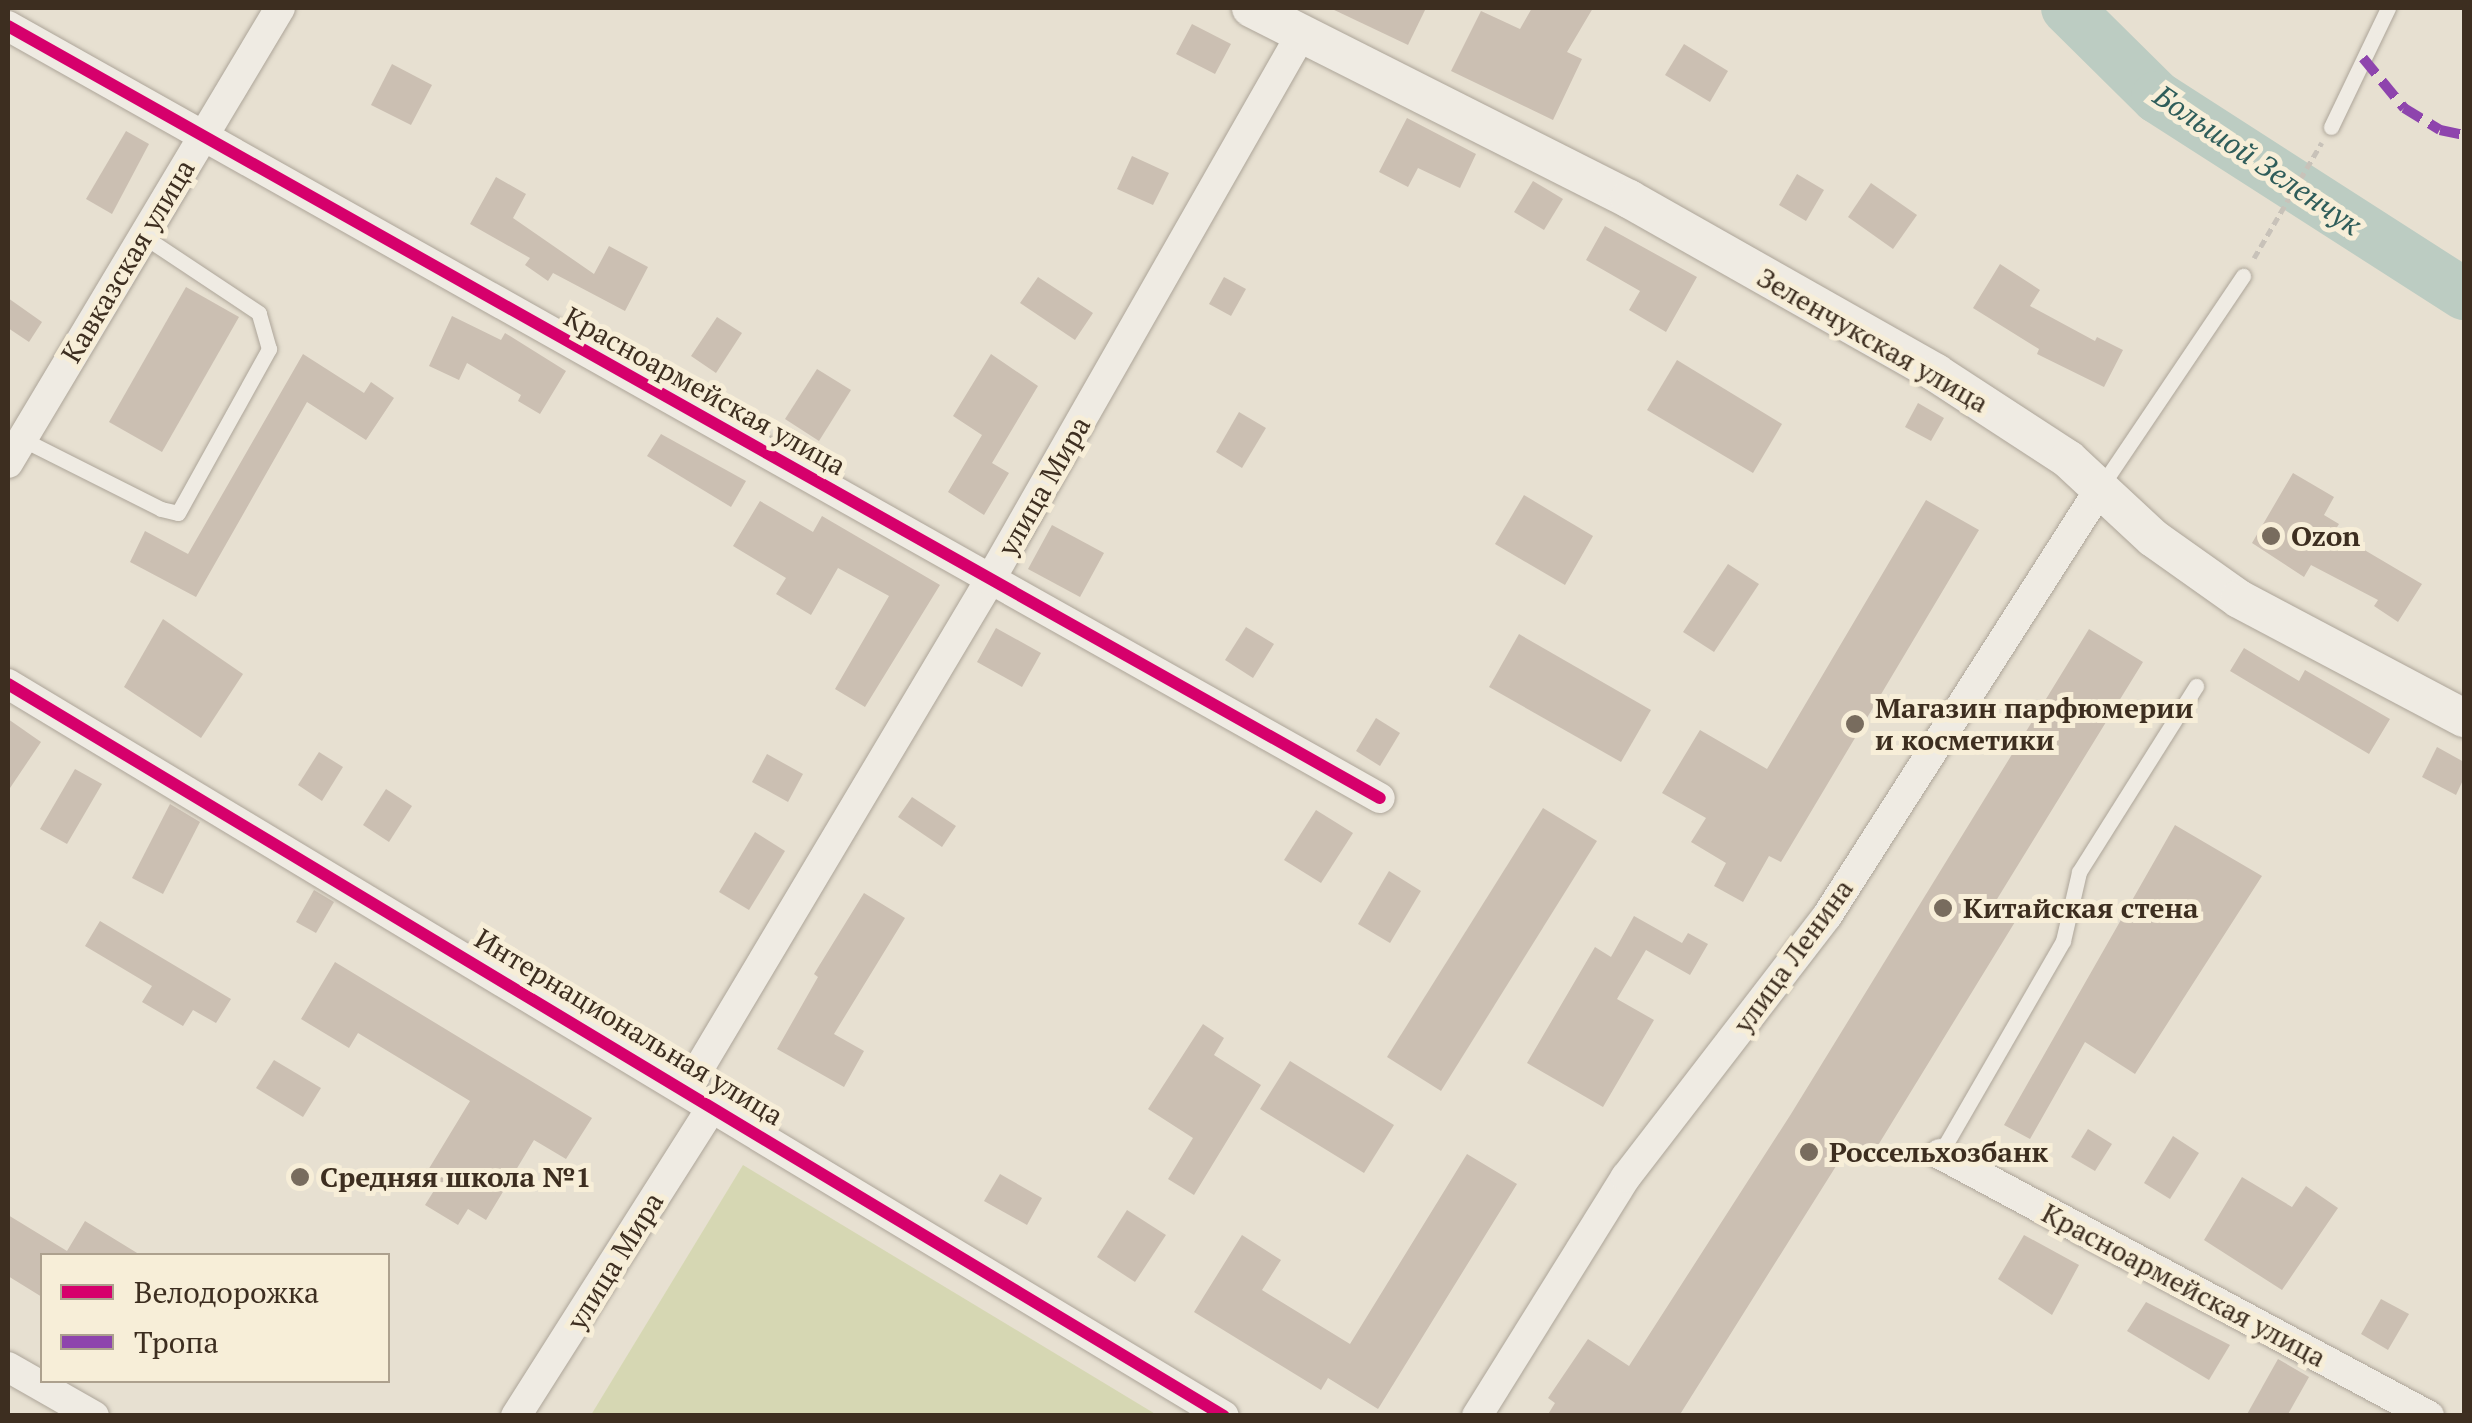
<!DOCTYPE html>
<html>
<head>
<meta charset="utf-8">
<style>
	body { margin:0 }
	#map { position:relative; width:2472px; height:1423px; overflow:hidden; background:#e7e0d1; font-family:"PT Serif",serif }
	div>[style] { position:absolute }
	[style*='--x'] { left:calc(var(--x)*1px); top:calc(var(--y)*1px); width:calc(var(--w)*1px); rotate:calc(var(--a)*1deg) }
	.green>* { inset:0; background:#d6d7b3 }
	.river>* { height:52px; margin:-26px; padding:0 26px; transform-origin:26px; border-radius:26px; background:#bcccc2 }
	.building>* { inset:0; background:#cbbfb2 }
	.path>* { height:5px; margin-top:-2.5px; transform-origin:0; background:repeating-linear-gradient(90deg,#c8c2b9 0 8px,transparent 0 13px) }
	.roads { filter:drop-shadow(0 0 2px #ada599) drop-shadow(0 0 2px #ada599) }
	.service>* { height:15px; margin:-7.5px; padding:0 7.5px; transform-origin:7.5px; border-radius:7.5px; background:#efebe3 }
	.minor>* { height:30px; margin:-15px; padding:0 15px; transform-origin:15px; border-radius:15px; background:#efebe3 }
	.tertiary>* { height:38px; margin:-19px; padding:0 19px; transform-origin:19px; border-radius:19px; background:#efebe3 }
	.quiet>* { height:10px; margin-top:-5px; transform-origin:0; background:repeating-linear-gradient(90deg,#8e44ad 0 20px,transparent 0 30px) }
	.cycleway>* { height:12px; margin:-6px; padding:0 6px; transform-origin:6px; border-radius:6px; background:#d6006c }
	.dots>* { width:28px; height:28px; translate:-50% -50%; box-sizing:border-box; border:5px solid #f7eed8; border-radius:50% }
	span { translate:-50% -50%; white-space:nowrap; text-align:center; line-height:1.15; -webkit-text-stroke:10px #f7eed8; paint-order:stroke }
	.street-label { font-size:28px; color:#3d2e20 }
	.poi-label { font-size:28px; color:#3d2e20; font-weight:700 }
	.left { translate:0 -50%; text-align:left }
	.water-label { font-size:30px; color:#2f5d5a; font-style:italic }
	.frame { position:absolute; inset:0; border:10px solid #3d2e20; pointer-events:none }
	.legend { position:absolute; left:40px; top:1253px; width:350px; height:130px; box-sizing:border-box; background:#f7eed8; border:2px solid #ada18e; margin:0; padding:12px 18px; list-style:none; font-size:30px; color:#3d2e20 }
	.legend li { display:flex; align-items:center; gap:20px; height:50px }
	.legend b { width:50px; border:2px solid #ada18e }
</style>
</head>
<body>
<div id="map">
	<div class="green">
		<div style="clip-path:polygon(743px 1165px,1157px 1415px,591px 1415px)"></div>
	</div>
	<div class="river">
		<div style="--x:2067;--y:8;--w:127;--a:44.7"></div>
		<div style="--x:2157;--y:97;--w:365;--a:32.7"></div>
	</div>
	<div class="building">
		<div style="clip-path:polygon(1330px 8px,1426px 8px,1408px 45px)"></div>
		<div style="clip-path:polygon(1532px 8px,1593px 8px,1567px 52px,1582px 59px,1553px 120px,1451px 71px,1481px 11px,1520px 29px)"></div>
		<div style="clip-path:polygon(1192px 24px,1231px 44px,1215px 74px,1176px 54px)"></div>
		<div style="clip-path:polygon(1684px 44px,1728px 71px,1710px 102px,1665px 75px)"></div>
		<div style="clip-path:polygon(392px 64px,432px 85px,411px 125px,371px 105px)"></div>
		<div style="clip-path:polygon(1407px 118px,1476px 154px,1460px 188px,1418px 168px,1408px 187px,1379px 172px)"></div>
		<div style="clip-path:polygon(126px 131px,149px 144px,112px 214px,86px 199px)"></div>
		<div style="clip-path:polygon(1132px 156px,1169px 173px,1153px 205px,1117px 189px)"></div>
		<div style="clip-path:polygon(1797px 174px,1824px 190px,1806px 221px,1779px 205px)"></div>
		<div style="clip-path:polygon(496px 177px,526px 194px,513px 218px,594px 274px,609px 246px,648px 267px,625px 311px,553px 273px,548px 281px,525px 265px,530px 258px,470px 224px)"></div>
		<div style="clip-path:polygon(1533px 181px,1563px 199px,1544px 230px,1514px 212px)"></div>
		<div style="clip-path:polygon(1871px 183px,1917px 215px,1893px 249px,1848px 217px)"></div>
		<div style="clip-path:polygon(1605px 226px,1697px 277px,1666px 332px,1629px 310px,1640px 291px,1586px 260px)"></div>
		<div style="clip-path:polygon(2000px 264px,2040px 290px,2030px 306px,2095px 341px,2097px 337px,2123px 350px,2104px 387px,2037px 354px,2039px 349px,1973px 308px)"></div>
		<div style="clip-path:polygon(1038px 277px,1093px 313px,1075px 340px,1020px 303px)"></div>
		<div style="clip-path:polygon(1224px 277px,1246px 289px,1231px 316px,1209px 304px)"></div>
		<div style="clip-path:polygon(186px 287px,239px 317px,162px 452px,109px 422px)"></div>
		<div style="clip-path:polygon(8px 298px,42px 322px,29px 342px,8px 328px)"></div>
		<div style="clip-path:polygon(452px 316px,501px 340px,505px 333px,566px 371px,540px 414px,518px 401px,521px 395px,467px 363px,459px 380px,429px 366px)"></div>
		<div style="clip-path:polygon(717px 317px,742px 333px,716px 373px,691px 356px)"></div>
		<div style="clip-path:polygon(303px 354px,364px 393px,371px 382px,394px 398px,366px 440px,307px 402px,196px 597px,130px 562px,145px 531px,188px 554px)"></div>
		<div style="clip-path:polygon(991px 354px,1038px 386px,992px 463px,1009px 473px,984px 515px,948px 492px,982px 435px,953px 416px)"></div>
		<div style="clip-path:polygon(1677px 360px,1782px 424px,1753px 473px,1647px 410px)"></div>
		<div style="clip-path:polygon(817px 369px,851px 390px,819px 441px,785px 419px)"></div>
		<div style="clip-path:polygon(1918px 403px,1944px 418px,1931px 441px,1905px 427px)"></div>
		<div style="clip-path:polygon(1239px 412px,1266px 428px,1242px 468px,1216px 452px)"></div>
		<div style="clip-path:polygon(661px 434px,746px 481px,731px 507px,647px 456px)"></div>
		<div style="clip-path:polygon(2293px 473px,2334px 497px,2324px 515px,2339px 524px,2334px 532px,2422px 584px,2398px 622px,2374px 606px,2378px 600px,2311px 565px,2304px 577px,2252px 543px)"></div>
		<div style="clip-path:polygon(1524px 495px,1593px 536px,1565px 585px,1495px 544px)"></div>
		<div style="clip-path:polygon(1926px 500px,1979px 530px,1781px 862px,1769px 856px,1743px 902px,1714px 886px,1726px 863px,1691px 842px,1706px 818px,1662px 793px,1700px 730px,1767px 769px)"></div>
		<div style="clip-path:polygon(760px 501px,813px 532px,822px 516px,940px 585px,865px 707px,835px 689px,889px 596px,838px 568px,811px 615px,776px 594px,786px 578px,733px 546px)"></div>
		<div style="clip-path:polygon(1052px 525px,1104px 553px,1080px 597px,1028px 569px)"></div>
		<div style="clip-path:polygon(1728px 564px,1759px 584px,1714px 652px,1683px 632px)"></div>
		<div style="clip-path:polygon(163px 619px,243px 674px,201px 738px,124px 687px)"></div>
		<div style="clip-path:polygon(1246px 627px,1274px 644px,1253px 678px,1225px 660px)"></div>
		<div style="clip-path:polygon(996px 628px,1041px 653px,1022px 687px,977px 662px)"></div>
		<div style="clip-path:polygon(2089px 629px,2143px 662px,1994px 904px,2018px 917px,1869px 1160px,1848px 1147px,1679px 1416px,1547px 1416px,1555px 1403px,1548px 1398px,1588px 1339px,1629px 1366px,1791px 1114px)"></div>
		<div style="clip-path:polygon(1519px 634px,1651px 710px,1621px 762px,1489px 687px)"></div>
		<div style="clip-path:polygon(2244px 648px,2299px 681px,2305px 670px,2390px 719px,2369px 754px,2230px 671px)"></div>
		<div style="clip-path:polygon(1376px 718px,1400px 733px,1380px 766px,1356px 751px)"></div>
		<div style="clip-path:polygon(8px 719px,41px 742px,8px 791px)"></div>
		<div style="clip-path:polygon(2437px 747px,2464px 762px,2464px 778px,2456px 795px,2422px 777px)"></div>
		<div style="clip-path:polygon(319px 752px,343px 767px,322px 801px,298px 785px)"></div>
		<div style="clip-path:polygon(767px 754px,803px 774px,788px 802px,752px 782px)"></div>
		<div style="clip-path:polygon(75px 769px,102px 784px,67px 844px,40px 829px)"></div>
		<div style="clip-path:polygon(386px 789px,412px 806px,389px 842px,363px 825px)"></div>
		<div style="clip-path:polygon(912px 797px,956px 826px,942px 847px,898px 817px)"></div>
		<div style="clip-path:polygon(170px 804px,200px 822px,163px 894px,132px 878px)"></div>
		<div style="clip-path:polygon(1543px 808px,1597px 841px,1441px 1091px,1387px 1057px)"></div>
		<div style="clip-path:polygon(1316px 810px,1353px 833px,1321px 883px,1284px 860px)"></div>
		<div style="clip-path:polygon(2175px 825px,2262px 876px,2135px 1074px,2085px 1042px,2030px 1139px,2004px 1125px)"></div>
		<div style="clip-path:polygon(755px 832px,785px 851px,749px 910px,719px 892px)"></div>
		<div style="clip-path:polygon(1389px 871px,1421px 891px,1390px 943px,1358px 924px)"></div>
		<div style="clip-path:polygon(314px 890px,334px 902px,316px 933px,296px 922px)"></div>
		<div style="clip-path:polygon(864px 893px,905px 918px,834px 1034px,864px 1051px,844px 1087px,777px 1049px,818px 977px,814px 974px)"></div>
		<div style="clip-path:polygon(1634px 916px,1682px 943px,1688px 933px,1708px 944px,1690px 975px,1646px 950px,1617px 999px,1654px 1020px,1603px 1107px,1527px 1063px,1595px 947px,1611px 957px)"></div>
		<div style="clip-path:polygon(100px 921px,231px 999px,216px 1023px,193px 1010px,183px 1026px,142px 1002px,152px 986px,85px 946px)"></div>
		<div style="clip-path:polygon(335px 962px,592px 1118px,566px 1159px,534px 1140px,486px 1220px,468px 1209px,458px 1225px,425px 1205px,435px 1189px,422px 1180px,470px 1101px,358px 1033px,349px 1048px,301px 1019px)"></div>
		<div style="clip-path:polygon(1203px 1024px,1224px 1038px,1214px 1055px,1261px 1085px,1194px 1195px,1168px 1179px,1193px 1138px,1148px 1109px)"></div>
		<div style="clip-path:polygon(274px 1060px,321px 1088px,303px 1117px,256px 1088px)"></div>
		<div style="clip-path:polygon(1290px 1061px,1394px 1125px,1364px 1173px,1260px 1109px)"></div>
		<div style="clip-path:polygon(2088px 1129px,2112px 1144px,2095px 1171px,2071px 1157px)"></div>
		<div style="clip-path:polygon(2173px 1136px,2199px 1153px,2170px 1199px,2144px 1183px)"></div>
		<div style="clip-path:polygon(1467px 1154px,1517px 1184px,1378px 1409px,1328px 1378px,1321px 1390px,1194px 1312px,1242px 1235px,1281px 1260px,1262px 1290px,1350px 1344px)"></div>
		<div style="clip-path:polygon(1000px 1174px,1042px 1198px,1027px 1225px,984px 1201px)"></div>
		<div style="clip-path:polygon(2242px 1177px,2292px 1207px,2306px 1186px,2338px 1208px,2282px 1290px,2204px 1240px)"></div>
		<div style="clip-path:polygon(1127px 1210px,1166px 1235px,1135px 1282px,1097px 1257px)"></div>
		<div style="clip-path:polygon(8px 1215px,67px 1251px,85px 1221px,142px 1256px,42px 1256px,42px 1297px,8px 1276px)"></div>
		<div style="clip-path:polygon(2024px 1235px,2079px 1265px,2052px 1315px,1998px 1279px)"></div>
		<div style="clip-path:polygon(2381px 1299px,2409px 1314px,2388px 1350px,2361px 1334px)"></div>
		<div style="clip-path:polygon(2146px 1302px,2230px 1345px,2209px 1380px,2127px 1331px)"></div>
		<div style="clip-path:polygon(2278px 1359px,2309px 1377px,2287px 1416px,2246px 1416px)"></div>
	</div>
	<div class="path">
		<div style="--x:2254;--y:258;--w:134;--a:-59.6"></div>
	</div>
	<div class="roads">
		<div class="service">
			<div style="--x:2331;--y:127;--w:132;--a:-64.4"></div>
			<div style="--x:22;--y:439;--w:156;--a:26.7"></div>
			<div style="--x:161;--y:509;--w:17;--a:13"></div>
			<div style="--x:178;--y:513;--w:188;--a:-61"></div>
			<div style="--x:269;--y:349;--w:37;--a:-106"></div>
			<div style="--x:259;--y:313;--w:139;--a:-146.4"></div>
			<div style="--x:2100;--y:488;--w:256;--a:-56"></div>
			<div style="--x:1940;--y:1154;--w:246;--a:-60"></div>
			<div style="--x:2063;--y:941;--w:71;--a:-76.9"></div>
			<div style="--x:2079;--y:872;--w:220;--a:-57.8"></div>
		</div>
		<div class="minor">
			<div style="--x:8;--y:26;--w:1574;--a:29.37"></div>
			<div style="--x:8;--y:463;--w:530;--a:-59.13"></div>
			<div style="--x:8;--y:684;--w:1419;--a:31.05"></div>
			<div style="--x:686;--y:1090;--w:594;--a:-59.2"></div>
			<div style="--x:990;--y:580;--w:630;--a:-60.3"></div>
			<div style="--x:1940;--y:1154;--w:555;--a:28.18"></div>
			<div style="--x:8;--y:1367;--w:99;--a:29.7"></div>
			<div style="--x:516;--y:1416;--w:367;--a:-57.6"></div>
			<div style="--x:1477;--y:1416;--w:282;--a:-58.1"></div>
			<div style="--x:1626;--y:1177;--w:329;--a:-52.4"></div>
			<div style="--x:1827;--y:916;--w:507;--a:-57.41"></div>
		</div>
		<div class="tertiary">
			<div style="--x:1251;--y:8;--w:424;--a:26.8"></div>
			<div style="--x:1629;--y:199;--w:353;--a:29.5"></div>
			<div style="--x:1936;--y:373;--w:158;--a:33.1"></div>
			<div style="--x:2068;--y:459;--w:116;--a:42.9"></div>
			<div style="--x:2153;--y:538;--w:105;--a:35.3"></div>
			<div style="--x:2239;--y:599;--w:255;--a:27.9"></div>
		</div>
	</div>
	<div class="quiet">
		<div style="--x:2363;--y:58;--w:65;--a:50.6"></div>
		<div style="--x:2404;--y:108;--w:42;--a:31.4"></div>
		<div style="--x:2440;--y:130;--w:25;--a:12"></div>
	</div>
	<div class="cycleway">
		<div style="--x:8;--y:26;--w:1574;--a:29.37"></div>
		<div style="--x:8;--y:684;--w:1419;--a:31.05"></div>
	</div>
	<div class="dots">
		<div style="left:2271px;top:536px;background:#786c5e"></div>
		<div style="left:1855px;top:724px;background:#786c5e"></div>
		<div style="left:1943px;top:908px;background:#786c5e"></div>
		<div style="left:1809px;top:1152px;background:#786c5e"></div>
		<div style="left:300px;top:1177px;background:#786c5e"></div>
	</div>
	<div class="street-label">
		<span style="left:128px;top:261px;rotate:-59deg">Кавказская улица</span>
		<span style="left:1873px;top:340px;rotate:30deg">Зеленчукская улица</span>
		<span style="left:705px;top:391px;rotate:29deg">Красноармейская улица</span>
		<span style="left:1044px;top:486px;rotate:-60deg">улица Мира</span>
		<span style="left:1793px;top:956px;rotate:-54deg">улица Ленина</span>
		<span style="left:629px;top:1027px;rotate:31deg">Интернациональная улица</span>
		<span style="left:615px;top:1261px;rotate:-58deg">улица Мира</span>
		<span style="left:2184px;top:1285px;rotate:28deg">Красноармейская улица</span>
	</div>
	<div class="poi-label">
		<span class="left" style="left:2291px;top:536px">Ozon</span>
		<span class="left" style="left:1875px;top:724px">Магазин парфюмерии<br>и косметики</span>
		<span class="left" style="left:1963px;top:908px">Китайская стена</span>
		<span class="left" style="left:1829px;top:1152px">Россельхозбанк</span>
		<span class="left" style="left:320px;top:1177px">Средняя школа №1</span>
	</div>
	<div class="water-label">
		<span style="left:2258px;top:160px;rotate:34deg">Большой Зеленчук</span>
	</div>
	<div class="frame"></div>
	<ul class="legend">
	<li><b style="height:12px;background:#d6006c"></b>Велодорожка</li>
	<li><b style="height:12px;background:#8e44ad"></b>Тропа</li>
	</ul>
</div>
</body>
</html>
